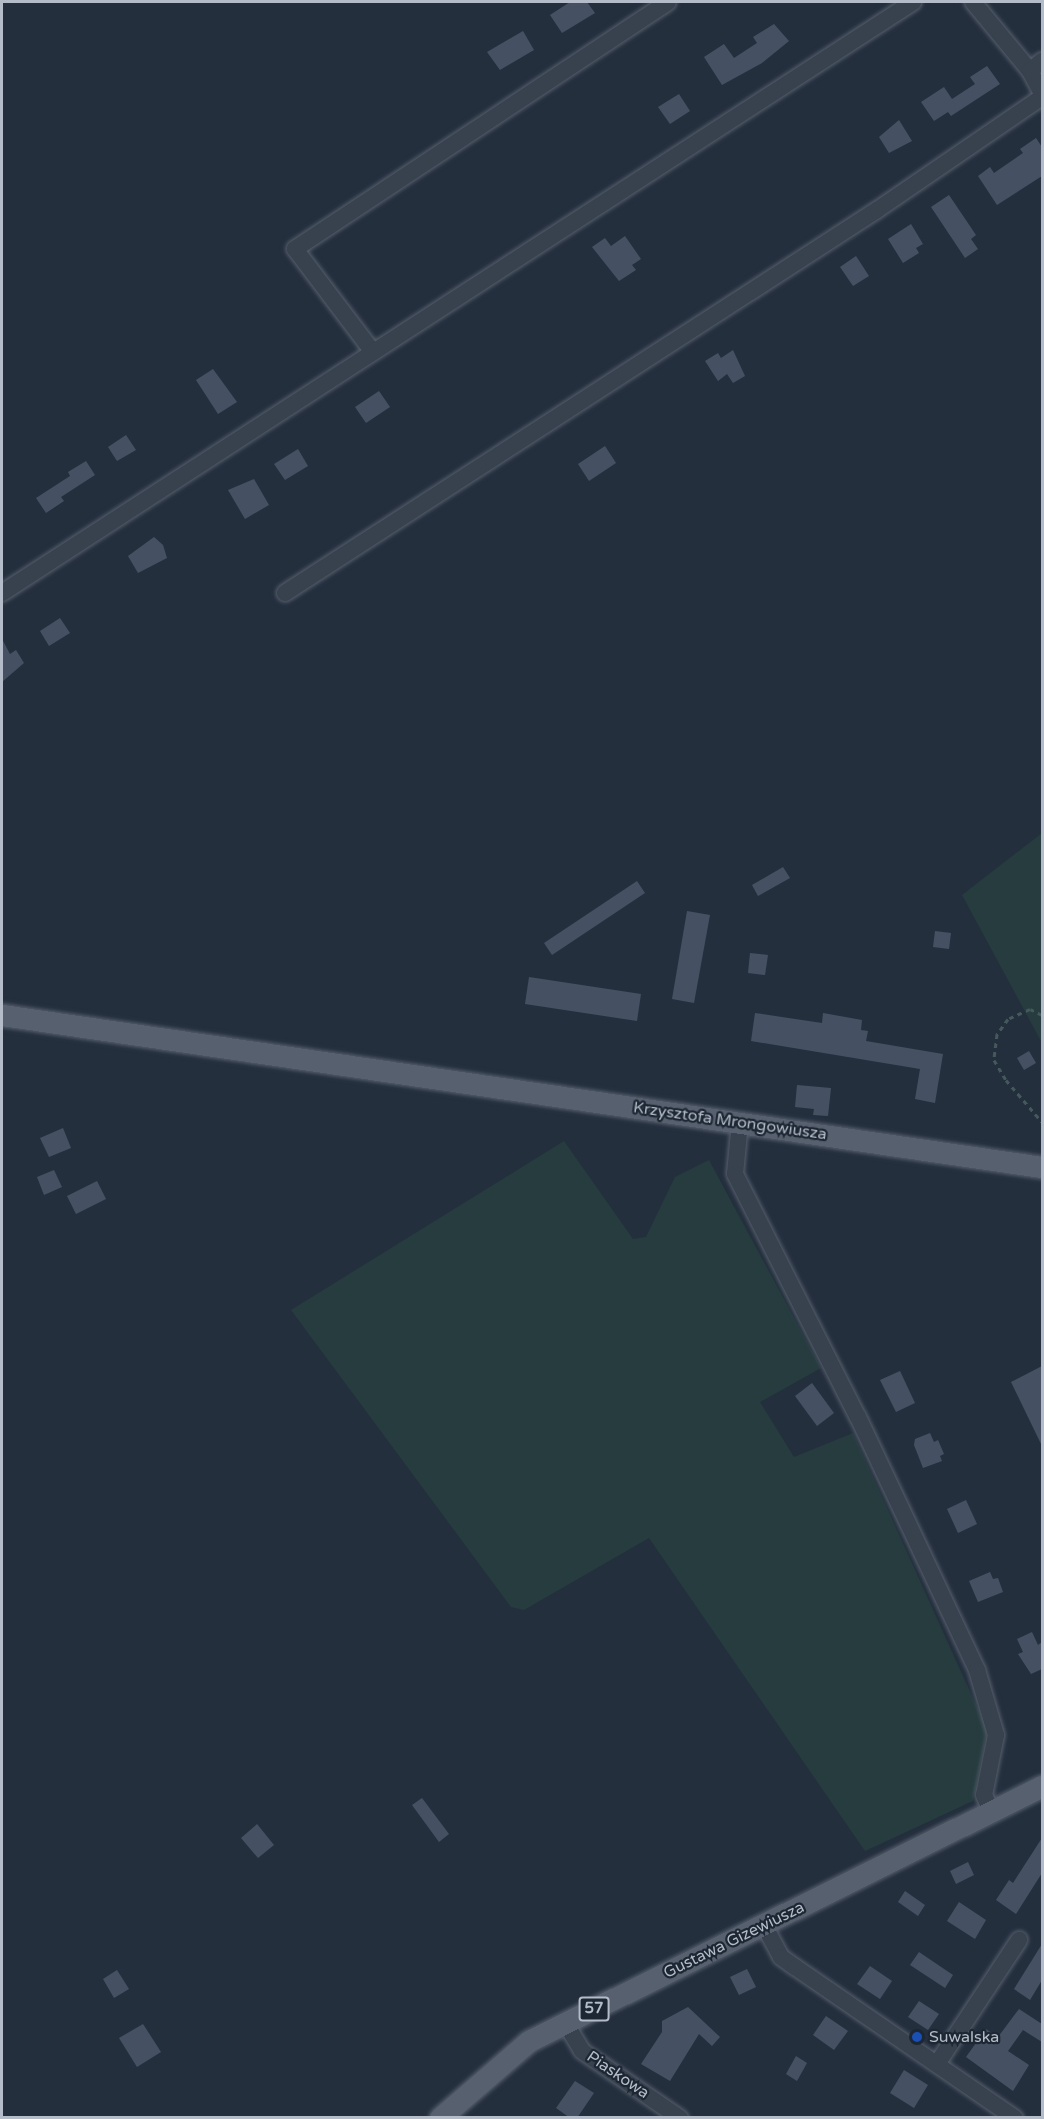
<!DOCTYPE html>
<html>
<head>
<meta charset="utf-8">
<style>
	body { margin:0 }
	#map { position:relative; width:1044px; height:2119px; overflow:hidden; background:#242f3e; font-family:"Varela Round",sans-serif }
	div>[style] { position:absolute }
	[style*='--x'] { left:calc(var(--x)*1px); top:calc(var(--y)*1px); width:calc(var(--w)*1px); rotate:calc(var(--a)*1deg) }
	.green>* { inset:0; background:#263c3f }
	.building>* { inset:0; background:#455162 }
	.path>* { height:3px; margin-top:-1.5px; transform-origin:0; background:repeating-linear-gradient(90deg,#44595c 0 4.5px,transparent 0 9px) }
	.roads { filter:drop-shadow(0 0 2px #565f6c) drop-shadow(0 0 2px #565f6c) }
	.minor>* { height:16px; margin:-8px; padding:0 8px; transform-origin:8px; border-radius:8px; background:#38414e }
	.major>* { height:21px; margin:-10.5px; padding:0 10.5px; transform-origin:10.5px; border-radius:10.5px; background:#56606e }
	.dots>* { width:16px; height:16px; translate:-50% -50%; box-sizing:border-box; border:3px solid #1d2633; border-radius:50% }
	span { translate:-50% -50%; white-space:nowrap; text-align:center; line-height:1.15; -webkit-text-stroke:4.5px #1d2633; paint-order:stroke }
	.shield-label span { padding:2px 4px; background:#1d2633; border:2px solid; border-radius:4px; -webkit-text-stroke-width:0 }
	.shield-label { font-size:15px; color:#b4bcc9; font-weight:700 }
	.street-label { font-size:16px; color:#b4bcc9 }
	.poi-label { font-size:16px; color:#b4bcc9 }
	.left { translate:0 -50%; text-align:left }
	.frame { position:absolute; inset:0; border:3px solid #b4bcc9; pointer-events:none }
</style>
</head>
<body>
<div id="map">
	<div class="green">
		<div style="clip-path:polygon(1042px 833px,1042px 1043px,962px 895px)"></div>
		<div style="clip-path:polygon(564px 1141px,633px 1239px,646px 1237px,675px 1177px,709px 1160px,821px 1368px,760px 1402px,794px 1457px,853px 1433px,987px 1729px,973px 1801px,865px 1851px,649px 1538px,524px 1610px,511px 1607px,291px 1310px)"></div>
	</div>
	<div class="building">
		<div style="clip-path:polygon(570px 2px,587px 2px,595px 13px,562px 33px,550px 15px)"></div>
		<div style="clip-path:polygon(774px 24px,789px 41px,762px 63px,722px 85px,704px 57px,724px 44px,734px 58px,757px 43px,753px 37px)"></div>
		<div style="clip-path:polygon(523px 31px,534px 50px,500px 70px,487px 52px)"></div>
		<div style="clip-path:polygon(987px 66px,1000px 84px,951px 116px,948px 112px,934px 121px,921px 102px,944px 87px,952px 99px,975px 84px,970px 77px)"></div>
		<div style="clip-path:polygon(679px 94px,690px 111px,670px 124px,658px 107px)"></div>
		<div style="clip-path:polygon(899px 120px,912px 141px,889px 153px,879px 137px)"></div>
		<div style="clip-path:polygon(1036px 138px,1042px 147px,1042px 176px,997px 205px,978px 176px,990px 167px,994px 173px,1023px 153px,1020px 149px)"></div>
		<div style="clip-path:polygon(949px 195px,976px 235px,971px 239px,978px 249px,965px 258px,931px 207px)"></div>
		<div style="clip-path:polygon(911px 224px,923px 244px,916px 248px,919px 253px,903px 263px,888px 239px)"></div>
		<div style="clip-path:polygon(625px 236px,641px 259px,632px 265px,636px 270px,619px 281px,592px 247px,605px 238px,611px 246px)"></div>
		<div style="clip-path:polygon(856px 256px,869px 276px,853px 286px,840px 267px)"></div>
		<div style="clip-path:polygon(733px 350px,745px 376px,733px 383px,727px 374px,718px 381px,705px 361px,718px 353px,721px 358px)"></div>
		<div style="clip-path:polygon(213px 369px,237px 402px,218px 414px,196px 380px)"></div>
		<div style="clip-path:polygon(379px 391px,390px 407px,366px 423px,355px 407px)"></div>
		<div style="clip-path:polygon(126px 435px,136px 450px,117px 461px,108px 447px)"></div>
		<div style="clip-path:polygon(605px 446px,616px 463px,589px 481px,578px 464px)"></div>
		<div style="clip-path:polygon(298px 449px,308px 466px,285px 480px,274px 464px)"></div>
		<div style="clip-path:polygon(86px 461px,95px 475px,61px 497px,64px 501px,46px 513px,36px 498px,70px 476px,68px 472px)"></div>
		<div style="clip-path:polygon(254px 479px,269px 505px,245px 519px,228px 490px)"></div>
		<div style="clip-path:polygon(154px 537px,163px 545px,167px 558px,138px 573px,128px 556px)"></div>
		<div style="clip-path:polygon(60px 618px,70px 633px,49px 646px,40px 631px)"></div>
		<div style="clip-path:polygon(2px 639px,10px 654px,16px 650px,24px 663px,2px 682px)"></div>
		<div style="clip-path:polygon(783px 867px,790px 878px,758px 896px,752px 885px)"></div>
		<div style="clip-path:polygon(637px 881px,645px 893px,552px 955px,544px 943px)"></div>
		<div style="clip-path:polygon(687px 911px,710px 915px,694px 1003px,672px 999px)"></div>
		<div style="clip-path:polygon(935px 931px,951px 933px,949px 949px,933px 947px)"></div>
		<div style="clip-path:polygon(750px 953px,768px 955px,765px 975px,748px 973px)"></div>
		<div style="clip-path:polygon(529px 977px,641px 994px,637px 1021px,525px 1004px)"></div>
		<div style="clip-path:polygon(755px 1013px,822px 1023px,823px 1013px,862px 1020px,861px 1030px,868px 1031px,866px 1041px,943px 1054px,935px 1103px,915px 1099px,920px 1069px,751px 1041px)"></div>
		<div style="clip-path:polygon(1029px 1051px,1036px 1063px,1024px 1070px,1017px 1058px)"></div>
		<div style="clip-path:polygon(797px 1085px,831px 1088px,828px 1116px,813px 1115px,814px 1109px,795px 1107px)"></div>
		<div style="clip-path:polygon(63px 1128px,71px 1148px,49px 1157px,40px 1138px)"></div>
		<div style="clip-path:polygon(54px 1170px,62px 1187px,44px 1195px,37px 1177px)"></div>
		<div style="clip-path:polygon(97px 1181px,106px 1199px,76px 1214px,67px 1196px)"></div>
		<div style="clip-path:polygon(1042px 1366px,1042px 1446px,1011px 1382px)"></div>
		<div style="clip-path:polygon(900px 1371px,915px 1403px,896px 1412px,880px 1380px)"></div>
		<div style="clip-path:polygon(812px 1383px,834px 1413px,817px 1426px,795px 1396px)"></div>
		<div style="clip-path:polygon(930px 1433px,934px 1442px,938px 1440px,944px 1454px,940px 1456px,942px 1461px,923px 1468px,914px 1445px,915px 1439px)"></div>
		<div style="clip-path:polygon(966px 1500px,977px 1524px,958px 1533px,947px 1509px)"></div>
		<div style="clip-path:polygon(990px 1572px,993px 1579px,998px 1578px,1003px 1592px,978px 1602px,969px 1581px)"></div>
		<div style="clip-path:polygon(1032px 1632px,1038px 1645px,1042px 1642px,1042px 1669px,1031px 1674px,1018px 1654px,1023px 1652px,1017px 1639px)"></div>
		<div style="clip-path:polygon(422px 1798px,449px 1834px,439px 1842px,412px 1805px)"></div>
		<div style="clip-path:polygon(257px 1824px,274px 1845px,258px 1858px,241px 1838px)"></div>
		<div style="clip-path:polygon(1042px 1838px,1042px 1873px,1016px 1914px,996px 1900px,1009px 1880px,1013px 1883px)"></div>
		<div style="clip-path:polygon(968px 1862px,974px 1875px,956px 1884px,950px 1871px)"></div>
		<div style="clip-path:polygon(905px 1891px,925px 1905px,918px 1916px,898px 1902px)"></div>
		<div style="clip-path:polygon(959px 1902px,986px 1920px,975px 1939px,947px 1921px)"></div>
		<div style="clip-path:polygon(1042px 1944px,1042px 1980px,1030px 2000px,1014px 1989px)"></div>
		<div style="clip-path:polygon(919px 1952px,953px 1975px,945px 1988px,910px 1965px)"></div>
		<div style="clip-path:polygon(870px 1966px,892px 1981px,880px 1999px,857px 1984px)"></div>
		<div style="clip-path:polygon(747px 1969px,756px 1987px,739px 1995px,730px 1977px)"></div>
		<div style="clip-path:polygon(117px 1970px,129px 1989px,114px 1998px,103px 1979px)"></div>
		<div style="clip-path:polygon(919px 2001px,939px 2014px,928px 2030px,908px 2017px)"></div>
		<div style="clip-path:polygon(688px 2007px,720px 2037px,712px 2046px,699px 2034px,670px 2081px,641px 2064px,662px 2032px,662px 2021px)"></div>
		<div style="clip-path:polygon(1019px 2009px,1042px 2024px,1042px 2042px,1023px 2030px,1008px 2051px,1029px 2065px,1013px 2091px,966px 2057px,986px 2029px,998px 2037px)"></div>
		<div style="clip-path:polygon(826px 2016px,848px 2031px,834px 2050px,813px 2035px)"></div>
		<div style="clip-path:polygon(143px 2024px,161px 2052px,137px 2067px,119px 2038px)"></div>
		<div style="clip-path:polygon(796px 2056px,807px 2063px,797px 2081px,786px 2074px)"></div>
		<div style="clip-path:polygon(904px 2070px,928px 2085px,914px 2108px,890px 2093px)"></div>
		<div style="clip-path:polygon(575px 2081px,594px 2093px,577px 2118px,570px 2118px,556px 2108px)"></div>
	</div>
	<div class="path">
		<div style="--x:1042;--y:1015;--w:13;--a:-153"></div>
		<div style="--x:1030;--y:1009;--w:24;--a:156"></div>
		<div style="--x:1008;--y:1019;--w:19;--a:126"></div>
		<div style="--x:997;--y:1034;--w:26;--a:97"></div>
		<div style="--x:994;--y:1060;--w:23;--a:59"></div>
		<div style="--x:1006;--y:1080;--w:55;--a:49.4"></div>
	</div>
	<div class="roads">
		<div class="minor">
			<div style="--x:973;--y:2;--w:89;--a:50.4"></div>
			<div style="--x:1030;--y:71;--w:26;--a:62"></div>
			<div style="--x:1030;--y:71;--w:16;--a:-40"></div>
			<div style="--x:373;--y:352;--w:129;--a:-127.1"></div>
			<div style="--x:295;--y:249;--w:447;--a:-33.5"></div>
			<div style="--x:2;--y:593;--w:1086;--a:-32.97"></div>
			<div style="--x:285;--y:593;--w:705;--a:-32.9"></div>
			<div style="--x:877;--y:210;--w:200;--a:-34.4"></div>
			<div style="--x:740;--y:1122;--w:52;--a:95.5"></div>
			<div style="--x:735;--y:1174;--w:272;--a:63.2"></div>
			<div style="--x:858;--y:1417;--w:280;--a:64.8"></div>
			<div style="--x:977;--y:1670;--w:68;--a:73.7"></div>
			<div style="--x:996;--y:1735;--w:61;--a:101.3"></div>
			<div style="--x:984;--y:1795;--w:17;--a:66"></div>
			<div style="--x:764;--y:1925;--w:36;--a:62"></div>
			<div style="--x:781;--y:1957;--w:17;--a:36"></div>
			<div style="--x:795;--y:1967;--w:267;--a:34.5"></div>
			<div style="--x:566;--y:2024;--w:31;--a:59"></div>
			<div style="--x:582;--y:2051;--w:119;--a:34.4"></div>
			<div style="--x:937;--y:2064;--w:149;--a:-56.5"></div>
		</div>
		<div class="major">
			<div style="--x:2;--y:1015;--w:1051;--a:8.32"></div>
			<div style="--x:440;--y:2118;--w:118;--a:-40.9"></div>
			<div style="--x:529;--y:2041;--w:573;--a:-26.43"></div>
		</div>
	</div>
	<div class="dots">
		<div style="left:917px;top:2037px;background:#1a4fb4"></div>
	</div>
	<div class="shield-label">
		<span style="left:594px;top:2009px">57</span>
	</div>
	<div class="street-label">
		<span style="left:730px;top:1121px;rotate:8deg">Krzysztofa Mrongowiusza</span>
		<span style="left:734px;top:1940px;rotate:-26deg">Gustawa Gizewiusza</span>
		<span style="left:618px;top:2075px;rotate:34deg">Piaskowa</span>
	</div>
	<div class="poi-label">
		<span class="left" style="left:929px;top:2037px">Suwalska</span>
	</div>
	<div class="frame"></div>
</div>
</body>
</html>
